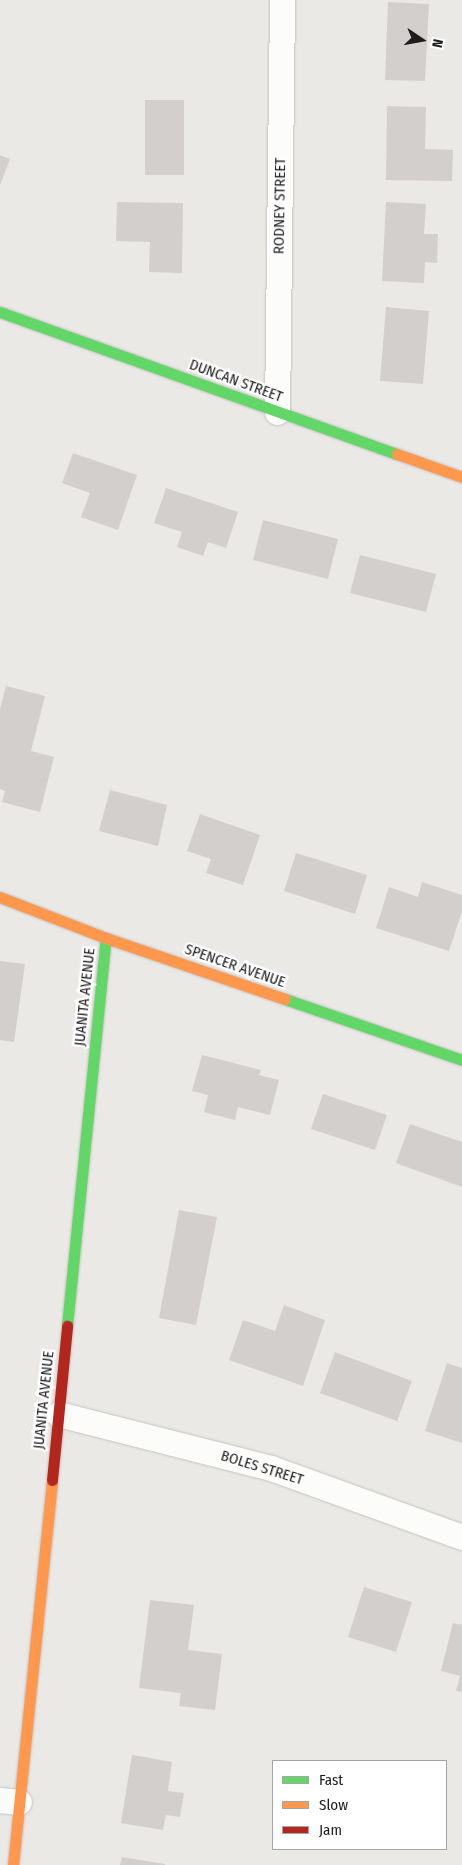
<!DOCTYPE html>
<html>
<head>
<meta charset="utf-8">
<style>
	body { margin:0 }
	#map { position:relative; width:462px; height:1865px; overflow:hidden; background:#ebe9e6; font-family:"Fira Sans Condensed",sans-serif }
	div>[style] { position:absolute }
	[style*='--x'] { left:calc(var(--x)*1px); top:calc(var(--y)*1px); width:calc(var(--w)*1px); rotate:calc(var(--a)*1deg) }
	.building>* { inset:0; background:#d2cfcc }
	.roads { filter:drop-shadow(0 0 1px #c4c3c2) drop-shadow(0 0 1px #c4c3c2) }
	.street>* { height:25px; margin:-12.5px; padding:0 12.5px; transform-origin:12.5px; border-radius:12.5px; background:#fcfcfb }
	.fast>* { height:11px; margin:-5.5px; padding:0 5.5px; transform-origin:5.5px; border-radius:5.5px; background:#63d668 }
	.slow>* { height:11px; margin:-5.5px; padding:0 5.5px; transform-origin:5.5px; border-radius:5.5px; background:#ff974d }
	.jam>* { height:11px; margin:-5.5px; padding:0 5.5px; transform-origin:5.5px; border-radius:5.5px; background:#b3261e }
	span { translate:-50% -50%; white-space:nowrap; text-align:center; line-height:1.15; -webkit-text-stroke:4.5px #fff; paint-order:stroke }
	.street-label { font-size:15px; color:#1d1d1d }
	.legend { position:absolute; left:272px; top:1760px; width:175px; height:90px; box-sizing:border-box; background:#fff; border:1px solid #a5a5a5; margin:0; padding:6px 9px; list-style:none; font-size:15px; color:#1d1d1d }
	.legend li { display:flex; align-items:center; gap:10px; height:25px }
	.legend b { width:25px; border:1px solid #a5a5a5 }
	.north { position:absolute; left:397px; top:15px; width:50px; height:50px; -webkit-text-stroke:4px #fff; paint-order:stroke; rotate:102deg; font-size:14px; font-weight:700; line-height:20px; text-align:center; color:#1d1d1d }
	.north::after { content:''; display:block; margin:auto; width:18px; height:22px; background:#1d1d1d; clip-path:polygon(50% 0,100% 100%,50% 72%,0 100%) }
</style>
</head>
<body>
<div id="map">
	<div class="building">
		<div style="clip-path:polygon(388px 2px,429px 4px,425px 81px,385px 80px)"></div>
		<div style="clip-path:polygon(145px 100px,184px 100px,184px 175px,145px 175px)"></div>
		<div style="clip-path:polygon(387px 106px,426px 107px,425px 149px,453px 150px,452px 181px,386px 180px)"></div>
		<div style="clip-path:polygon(0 155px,10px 159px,0 185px)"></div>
		<div style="clip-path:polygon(117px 202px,183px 203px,182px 273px,149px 272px,150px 242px,116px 241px)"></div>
		<div style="clip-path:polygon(386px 202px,426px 204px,424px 234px,438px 234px,437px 263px,425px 262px,424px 283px,382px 281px)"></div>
		<div style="clip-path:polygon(386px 307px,429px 311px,423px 384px,380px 381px)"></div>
		<div style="clip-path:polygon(73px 453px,137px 475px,118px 530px,81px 517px,90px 493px,62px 483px)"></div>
		<div style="clip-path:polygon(166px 488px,238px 512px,226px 548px,208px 542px,203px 556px,177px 547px,182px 532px,154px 523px)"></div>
		<div style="clip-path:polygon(263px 520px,338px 539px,328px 579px,253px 560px)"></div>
		<div style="clip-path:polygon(360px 555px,436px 574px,426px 612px,350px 593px)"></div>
		<div style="clip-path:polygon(6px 686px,45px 696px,31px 751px,54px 757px,40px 812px,2px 802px,5px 791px,0 789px,0 709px)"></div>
		<div style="clip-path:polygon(110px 790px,167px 805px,158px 846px,99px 831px)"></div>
		<div style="clip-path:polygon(200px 814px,260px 835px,243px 885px,206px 873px,211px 859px,187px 851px)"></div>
		<div style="clip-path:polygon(296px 853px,367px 875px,355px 914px,284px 891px)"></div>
		<div style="clip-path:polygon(422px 882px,462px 895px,462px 911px,449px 951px,376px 928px,389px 887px,418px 897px)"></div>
		<div style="clip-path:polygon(0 961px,25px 964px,14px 1042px,0 1040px)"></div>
		<div style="clip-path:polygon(202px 1055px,261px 1070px,259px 1075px,279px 1080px,270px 1115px,238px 1107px,235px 1120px,204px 1112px,208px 1095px,192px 1091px)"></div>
		<div style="clip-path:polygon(323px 1094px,387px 1115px,375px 1150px,311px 1129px)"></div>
		<div style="clip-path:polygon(410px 1124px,462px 1142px,462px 1187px,396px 1163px)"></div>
		<div style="clip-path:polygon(179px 1210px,217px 1217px,196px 1325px,159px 1318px)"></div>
		<div style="clip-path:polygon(284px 1305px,325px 1320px,303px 1386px,229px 1360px,243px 1320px,275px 1331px)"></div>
		<div style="clip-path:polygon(335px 1352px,412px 1381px,397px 1421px,320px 1393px)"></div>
		<div style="clip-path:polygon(447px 1363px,462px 1368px,462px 1443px,425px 1431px)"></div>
		<div style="clip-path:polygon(364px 1587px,412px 1602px,396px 1652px,348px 1637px)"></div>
		<div style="clip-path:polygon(150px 1600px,194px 1605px,188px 1650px,222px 1654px,215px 1710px,179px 1706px,181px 1693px,139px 1688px)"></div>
		<div style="clip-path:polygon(453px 1623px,462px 1625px,462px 1692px,456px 1691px,460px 1676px,441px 1671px)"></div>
		<div style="clip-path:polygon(132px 1755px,172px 1762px,168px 1791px,184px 1793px,180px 1817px,166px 1815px,163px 1830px,121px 1823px)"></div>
		<div style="clip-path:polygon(122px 1857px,165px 1864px,165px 1865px,120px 1865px)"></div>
	</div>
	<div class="roads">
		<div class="street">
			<div style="--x:277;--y:412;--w:412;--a:-89.3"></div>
			<div style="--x:58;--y:1414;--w:220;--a:14.2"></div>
			<div style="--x:271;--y:1468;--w:203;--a:19.9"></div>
			<div style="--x:0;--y:1800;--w:19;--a:6"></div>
		</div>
		<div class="fast">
			<div style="--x:0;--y:312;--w:422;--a:19.7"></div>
			<div style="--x:285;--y:999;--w:187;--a:19"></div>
			<div style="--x:67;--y:1326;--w:390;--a:-84.3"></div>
		</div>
		<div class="slow">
			<div style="--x:397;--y:454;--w:69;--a:19.5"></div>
			<div style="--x:0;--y:897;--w:114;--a:21.1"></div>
			<div style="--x:106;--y:938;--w:189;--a:18.8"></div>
			<div style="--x:13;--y:1865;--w:387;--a:-84.2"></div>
		</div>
		<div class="jam">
			<div style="--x:52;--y:1480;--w:155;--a:-84.4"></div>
		</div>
	</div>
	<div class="street-label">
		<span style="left:280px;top:206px;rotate:-89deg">RODNEY STREET</span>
		<span style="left:236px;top:381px;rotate:20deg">DUNCAN STREET</span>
		<span style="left:235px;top:966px;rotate:19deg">SPENCER AVENUE</span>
		<span style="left:85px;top:997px;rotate:-84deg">JUANITA AVENUE</span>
		<span style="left:44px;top:1400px;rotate:-84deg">JUANITA AVENUE</span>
		<span style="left:262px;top:1468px;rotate:17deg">BOLES STREET</span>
	</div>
	<ul class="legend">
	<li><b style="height:6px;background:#63d668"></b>Fast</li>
	<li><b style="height:6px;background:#ff974d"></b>Slow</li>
	<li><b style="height:6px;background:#b3261e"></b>Jam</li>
	</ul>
	<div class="north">N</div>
</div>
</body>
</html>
